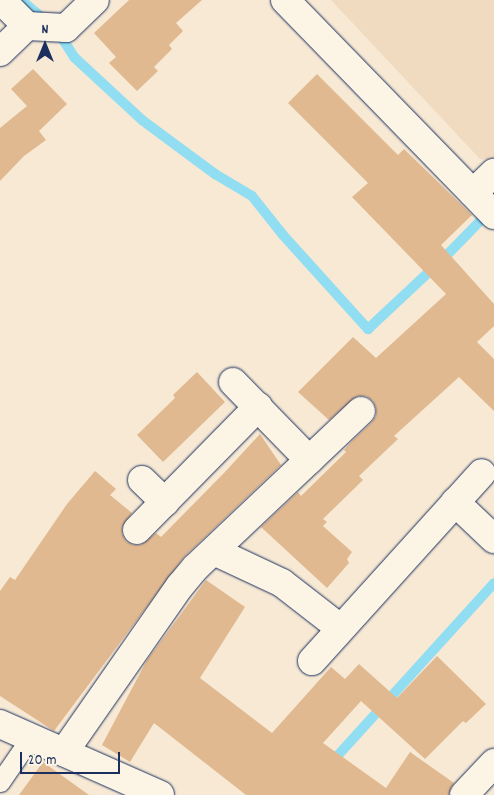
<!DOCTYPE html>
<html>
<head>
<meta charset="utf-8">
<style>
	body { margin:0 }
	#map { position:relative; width:494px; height:795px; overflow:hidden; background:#f7e9d4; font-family:Dekko,sans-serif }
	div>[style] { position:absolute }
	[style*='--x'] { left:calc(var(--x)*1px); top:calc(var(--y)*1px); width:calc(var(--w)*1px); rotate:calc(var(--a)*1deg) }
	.built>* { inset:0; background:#f0dbc0 }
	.stream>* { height:10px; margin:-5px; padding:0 5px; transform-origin:5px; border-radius:5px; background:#91ddf2 }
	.building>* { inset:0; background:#e1b991 }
	.roads { filter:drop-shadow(0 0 1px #1b2f5e) drop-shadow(0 0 1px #1b2f5e) }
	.lane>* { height:19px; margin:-9.5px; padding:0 9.5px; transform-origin:9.5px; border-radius:9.5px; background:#fcf5e5 }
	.street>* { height:28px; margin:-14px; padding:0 14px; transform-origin:14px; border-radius:14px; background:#fcf5e5 }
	span { translate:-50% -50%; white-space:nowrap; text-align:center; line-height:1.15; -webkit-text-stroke:5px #fcf5e5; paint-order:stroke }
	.north { position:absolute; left:20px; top:20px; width:50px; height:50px; -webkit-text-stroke:4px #fcf5e5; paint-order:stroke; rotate:0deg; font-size:14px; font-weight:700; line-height:20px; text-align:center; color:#1b2f5e }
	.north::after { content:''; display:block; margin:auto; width:18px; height:22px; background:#1b2f5e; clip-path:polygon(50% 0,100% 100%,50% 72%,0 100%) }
	.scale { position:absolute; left:20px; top:752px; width:100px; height:22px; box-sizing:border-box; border:2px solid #1b2f5e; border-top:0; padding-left:6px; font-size:15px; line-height:18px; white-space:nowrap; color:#1b2f5e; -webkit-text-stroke:4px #fcf5e5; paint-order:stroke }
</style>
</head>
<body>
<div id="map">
	<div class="built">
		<div style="clip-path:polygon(331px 0,494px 0,494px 160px,480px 159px)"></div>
	</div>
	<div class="stream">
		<div style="--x:21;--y:0;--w:31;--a:40"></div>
		<div style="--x:58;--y:32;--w:30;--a:57"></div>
		<div style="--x:74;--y:57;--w:93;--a:42.8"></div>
		<div style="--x:142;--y:120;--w:91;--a:36.5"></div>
		<div style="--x:215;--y:174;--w:43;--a:30.7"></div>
		<div style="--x:252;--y:196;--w:50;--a:51.5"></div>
		<div style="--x:283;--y:235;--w:127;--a:47.9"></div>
		<div style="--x:368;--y:329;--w:107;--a:-43.1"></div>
		<div style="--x:446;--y:256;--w:49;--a:-45.8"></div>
		<div style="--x:330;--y:764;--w:244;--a:-47.8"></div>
	</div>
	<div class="building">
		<div style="clip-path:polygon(129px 0,202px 0,176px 23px,183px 31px,169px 45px,172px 49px,154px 67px,158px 71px,137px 91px,109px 63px,116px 57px,94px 33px)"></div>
		<div style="clip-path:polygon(33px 69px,67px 104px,39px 131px,46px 140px,24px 156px,0 181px,0 128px,27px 106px,11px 89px)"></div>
		<div style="clip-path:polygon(317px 74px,398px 155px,404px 149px,472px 215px,441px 245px,494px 304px,494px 326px,477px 342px,494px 359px,494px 411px,459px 377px,394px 436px,398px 439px,359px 476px,363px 480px,323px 519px,327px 522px,323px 526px,352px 552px,347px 559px,349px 563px,327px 588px,261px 527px,298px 492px,301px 496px,346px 452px,344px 450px,352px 441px,372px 422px,376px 416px,376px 408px,373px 401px,366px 396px,357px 396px,329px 420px,298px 392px,353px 337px,376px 358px,446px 294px,352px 197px,368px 183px,288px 103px)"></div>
		<div style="clip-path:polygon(197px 372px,225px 402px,163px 462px,137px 435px,175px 398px,173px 395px)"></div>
		<div style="clip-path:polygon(260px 434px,281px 465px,184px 557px,54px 731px,0 696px,0 591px,10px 577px,15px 580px,67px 504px,95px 471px,116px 489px,110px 495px,132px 513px,122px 527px,122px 534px,126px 541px,133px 545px,141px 545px,156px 533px,161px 537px,224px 473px)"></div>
		<div style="clip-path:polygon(206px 580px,245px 607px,200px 678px,272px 733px,331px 667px,345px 679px,359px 664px,397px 698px,437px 656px,486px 704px,466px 723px,463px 721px,425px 759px,361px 701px,323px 743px,386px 788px,410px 752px,454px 783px,449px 795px,246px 795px,154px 723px,130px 762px,102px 745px,147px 660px)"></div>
		<div style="clip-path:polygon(43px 762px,89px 795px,19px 795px)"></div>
	</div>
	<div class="roads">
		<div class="lane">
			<div style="--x:0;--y:782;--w:55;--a:-55.4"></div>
		</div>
		<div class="street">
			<div style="--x:1;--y:0;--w:37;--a:45"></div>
			<div style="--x:27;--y:26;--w:39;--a:3"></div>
			<div style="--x:66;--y:28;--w:40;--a:-44"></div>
			<div style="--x:285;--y:0;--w:300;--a:45.8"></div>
			<div style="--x:0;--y:52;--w:37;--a:-44"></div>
			<div style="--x:473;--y:193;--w:29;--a:-44"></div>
			<div style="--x:233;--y:382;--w:109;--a:45.7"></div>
			<div style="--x:142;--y:480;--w:32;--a:44"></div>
			<div style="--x:455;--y:502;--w:54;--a:43.5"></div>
			<div style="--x:137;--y:530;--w:173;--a:-45.5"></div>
			<div style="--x:214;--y:551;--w:75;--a:25.2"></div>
			<div style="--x:282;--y:583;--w:73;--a:37.8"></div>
			<div style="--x:312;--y:661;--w:253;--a:-47.9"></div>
			<div style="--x:0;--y:724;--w:175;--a:23.9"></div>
			<div style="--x:64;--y:752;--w:203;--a:-55.1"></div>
			<div style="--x:180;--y:586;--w:25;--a:-50"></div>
			<div style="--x:196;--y:567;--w:227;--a:-43.4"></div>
			<div style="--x:464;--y:795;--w:44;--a:-46.8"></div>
		</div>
	</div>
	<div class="north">N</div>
	<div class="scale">20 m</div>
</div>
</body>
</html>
